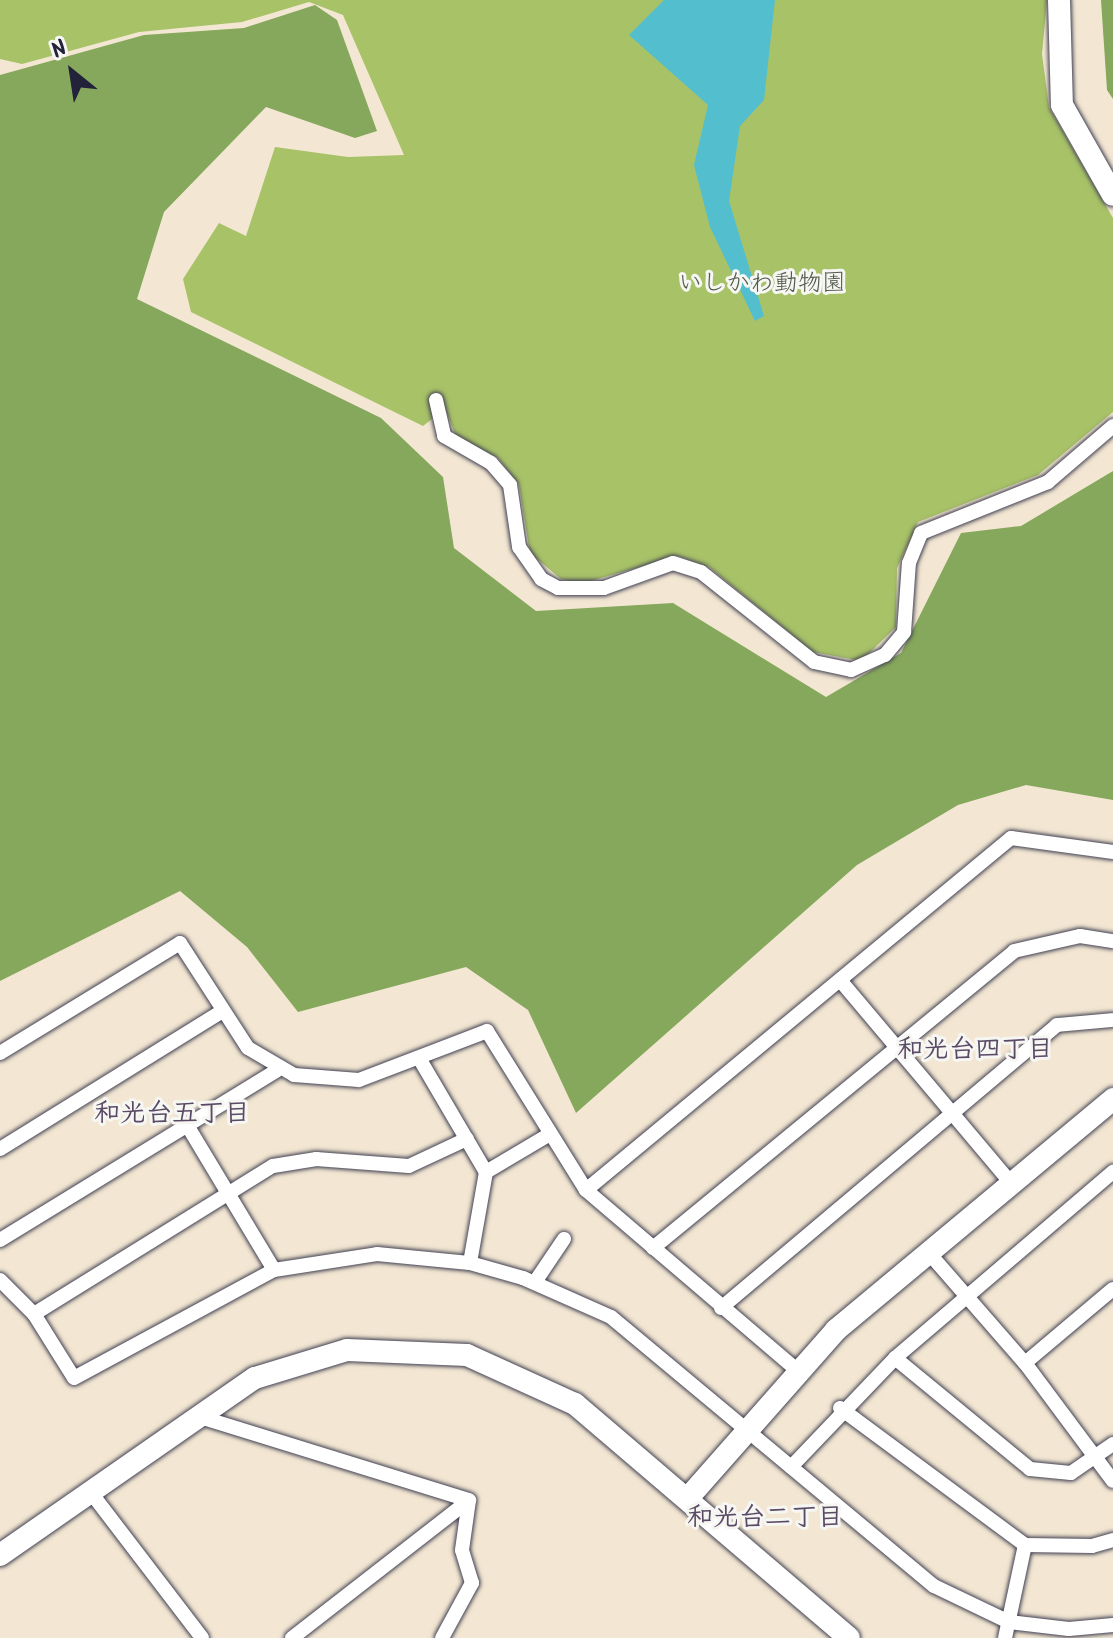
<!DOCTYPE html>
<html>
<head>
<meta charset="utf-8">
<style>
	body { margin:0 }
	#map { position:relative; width:1113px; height:1638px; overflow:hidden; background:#f3e7d3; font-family:Kalam,"Klee One",sans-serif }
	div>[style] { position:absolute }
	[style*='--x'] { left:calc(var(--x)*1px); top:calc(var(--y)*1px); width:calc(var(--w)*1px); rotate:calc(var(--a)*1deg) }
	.green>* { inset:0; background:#a8c268 }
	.forest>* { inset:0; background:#86a85c }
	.water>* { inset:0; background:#53bece }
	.roads { filter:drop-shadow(0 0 2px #414052) drop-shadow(0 0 2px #414052) }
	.street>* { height:14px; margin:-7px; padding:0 7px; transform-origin:7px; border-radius:7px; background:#fff }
	.secondary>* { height:22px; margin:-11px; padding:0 11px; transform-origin:11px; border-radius:11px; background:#fff }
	span { translate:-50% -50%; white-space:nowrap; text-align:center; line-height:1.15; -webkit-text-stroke:6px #f6f6f2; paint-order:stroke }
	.park-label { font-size:24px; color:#515a4b }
	.neighbourhood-label { font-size:26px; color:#5a4a65; font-weight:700 }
	.north { position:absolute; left:32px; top:32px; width:80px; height:80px; -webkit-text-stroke:6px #f6f6f2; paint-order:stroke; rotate:330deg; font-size:22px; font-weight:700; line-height:32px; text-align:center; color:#22223b }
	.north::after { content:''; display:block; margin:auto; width:28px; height:36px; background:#22223b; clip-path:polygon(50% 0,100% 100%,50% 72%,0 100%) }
</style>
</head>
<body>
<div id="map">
	<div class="green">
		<div style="clip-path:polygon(0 0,1047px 0,1042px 54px,1049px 107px,1113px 218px,1113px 412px,1038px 475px,918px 522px,897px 568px,896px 627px,861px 661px,813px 652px,709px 567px,678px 556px,580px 584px,561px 579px,530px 553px,519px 485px,498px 458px,456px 436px,445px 409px,423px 426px,191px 312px,183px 279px,219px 223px,246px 236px,275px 147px,348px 157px,404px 155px,343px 15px,309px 2px,242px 22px,139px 32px,22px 64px,0 59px)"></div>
	</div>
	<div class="forest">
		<div style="clip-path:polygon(1101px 0,1113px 0,1113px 99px,1107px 90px)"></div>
		<div style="clip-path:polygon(315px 5px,337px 20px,377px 131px,355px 138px,266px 107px,164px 212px,137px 299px,381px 418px,443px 477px,454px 548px,536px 611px,673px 603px,826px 697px,901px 653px,961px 533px,1021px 526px,1113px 471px,1113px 800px,1026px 785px,958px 805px,857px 865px,576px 1113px,528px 1010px,466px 967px,298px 1012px,247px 947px,180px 891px,0 981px,0 75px,144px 35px,244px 28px)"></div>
	</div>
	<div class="water">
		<div style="clip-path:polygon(664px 0,775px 0,764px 100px,740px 126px,729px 201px,764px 316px,755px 321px,710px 227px,694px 165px,708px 105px,629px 35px)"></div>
	</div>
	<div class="roads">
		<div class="street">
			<div style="--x:436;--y:400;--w:37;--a:77"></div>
			<div style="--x:444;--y:436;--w:54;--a:29.9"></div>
			<div style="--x:491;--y:463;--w:29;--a:49"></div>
			<div style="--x:510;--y:485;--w:63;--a:81.7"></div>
			<div style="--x:519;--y:547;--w:39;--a:55"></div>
			<div style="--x:541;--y:579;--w:19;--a:28"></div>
			<div style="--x:558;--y:588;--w:46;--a:0"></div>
			<div style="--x:604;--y:588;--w:73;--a:-19.9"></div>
			<div style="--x:673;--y:563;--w:29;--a:18"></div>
			<div style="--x:701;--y:572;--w:144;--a:38.5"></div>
			<div style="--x:814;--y:662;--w:38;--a:12"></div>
			<div style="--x:851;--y:670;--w:37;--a:-24"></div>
			<div style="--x:885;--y:655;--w:30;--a:-50"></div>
			<div style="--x:904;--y:632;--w:69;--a:-85.9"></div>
			<div style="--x:909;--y:563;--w:32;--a:-68"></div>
			<div style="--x:921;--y:533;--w:137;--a:-21.9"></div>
			<div style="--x:1048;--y:482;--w:86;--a:-40.7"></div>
			<div style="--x:840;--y:980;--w:265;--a:49.9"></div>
			<div style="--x:0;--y:1053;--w:211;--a:-31.4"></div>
			<div style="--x:180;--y:943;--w:125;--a:57.1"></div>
			<div style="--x:248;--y:1048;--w:53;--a:30.4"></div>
			<div style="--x:294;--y:1075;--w:65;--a:4.4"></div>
			<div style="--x:359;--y:1080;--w:137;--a:-20.9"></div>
			<div style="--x:487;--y:1031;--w:187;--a:58.1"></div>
			<div style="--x:586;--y:1190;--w:277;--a:40.5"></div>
			<div style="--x:419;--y:1058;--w:132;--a:59.6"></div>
			<div style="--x:486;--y:1172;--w:92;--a:100"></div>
			<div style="--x:187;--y:1125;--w:169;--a:59"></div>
			<div style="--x:0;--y:1149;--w:258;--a:-31.8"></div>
			<div style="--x:486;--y:1172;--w:74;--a:-30.7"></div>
			<div style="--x:586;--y:1190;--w:552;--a:-39.63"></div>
			<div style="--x:1011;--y:838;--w:103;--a:7.8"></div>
			<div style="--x:0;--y:1240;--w:325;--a:-31.5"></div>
			<div style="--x:653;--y:1248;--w:467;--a:-39.4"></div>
			<div style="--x:1014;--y:951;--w:68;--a:-12.8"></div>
			<div style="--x:1080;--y:936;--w:33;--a:9"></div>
			<div style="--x:928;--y:1252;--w:147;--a:48.9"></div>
			<div style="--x:1025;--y:1363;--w:147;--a:53.3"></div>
			<div style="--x:0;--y:1280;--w:48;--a:45"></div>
			<div style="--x:34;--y:1314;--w:75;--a:58"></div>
			<div style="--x:74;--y:1378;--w:227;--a:-28.4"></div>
			<div style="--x:274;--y:1270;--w:104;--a:-8.8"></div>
			<div style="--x:377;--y:1254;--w:93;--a:5.5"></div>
			<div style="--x:470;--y:1263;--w:55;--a:15.8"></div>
			<div style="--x:523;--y:1278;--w:96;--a:23.9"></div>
			<div style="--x:611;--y:1317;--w:420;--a:39.8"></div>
			<div style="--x:934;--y:1586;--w:83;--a:25.6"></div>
			<div style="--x:1009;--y:1622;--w:60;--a:6.7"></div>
			<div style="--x:1069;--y:1629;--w:44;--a:-5.2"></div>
			<div style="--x:535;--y:1282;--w:52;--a:-56"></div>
			<div style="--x:721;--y:1308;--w:439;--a:-40.1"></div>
			<div style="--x:1057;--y:1025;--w:56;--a:-5.1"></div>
			<div style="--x:34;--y:1314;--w:281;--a:-31.8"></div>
			<div style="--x:273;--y:1166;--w:44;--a:-9.2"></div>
			<div style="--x:316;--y:1159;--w:93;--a:4.3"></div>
			<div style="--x:409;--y:1166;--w:64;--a:-25"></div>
			<div style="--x:895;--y:1358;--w:287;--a:-40.5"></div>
			<div style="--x:1025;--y:1363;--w:115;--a:-40.1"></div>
			<div style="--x:840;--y:1408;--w:230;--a:36.5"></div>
			<div style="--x:1025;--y:1545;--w:67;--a:0.9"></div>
			<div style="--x:1092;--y:1546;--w:22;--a:-16"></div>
			<div style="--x:197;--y:1416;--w:285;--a:17.2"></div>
			<div style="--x:791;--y:1467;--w:151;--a:-46.3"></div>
			<div style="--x:895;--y:1358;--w:175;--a:39.4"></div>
			<div style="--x:1030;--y:1469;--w:41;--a:5.6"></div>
			<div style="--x:1071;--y:1473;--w:51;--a:-34.6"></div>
			<div style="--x:89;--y:1490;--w:186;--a:52.6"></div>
			<div style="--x:292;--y:1638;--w:224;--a:-37.9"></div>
			<div style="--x:442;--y:1638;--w:63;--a:-61.4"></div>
			<div style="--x:472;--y:1583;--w:34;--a:-107"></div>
			<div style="--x:462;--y:1550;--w:50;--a:-82"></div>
			<div style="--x:1005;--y:1638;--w:95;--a:-77.9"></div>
		</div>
		<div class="secondary">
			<div style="--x:1059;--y:0;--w:105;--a:88.4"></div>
			<div style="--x:1062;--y:105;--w:103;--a:60.5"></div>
			<div style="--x:688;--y:1498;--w:224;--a:-48.6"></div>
			<div style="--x:836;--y:1330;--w:361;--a:-39.8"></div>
			<div style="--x:0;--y:1555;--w:310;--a:-34.8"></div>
			<div style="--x:255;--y:1378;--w:96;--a:-16.9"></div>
			<div style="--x:347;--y:1350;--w:120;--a:2.4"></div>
			<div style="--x:467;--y:1355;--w:119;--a:24.4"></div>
			<div style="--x:575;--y:1404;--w:360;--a:40.5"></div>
		</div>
	</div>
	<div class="park-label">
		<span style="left:762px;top:284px">いしかわ動物園</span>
	</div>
	<div class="neighbourhood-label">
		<span style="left:975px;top:1051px">和光台四丁目</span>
		<span style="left:172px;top:1115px">和光台五丁目</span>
		<span style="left:765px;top:1519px">和光台二丁目</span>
	</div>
	<div class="north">N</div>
</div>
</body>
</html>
